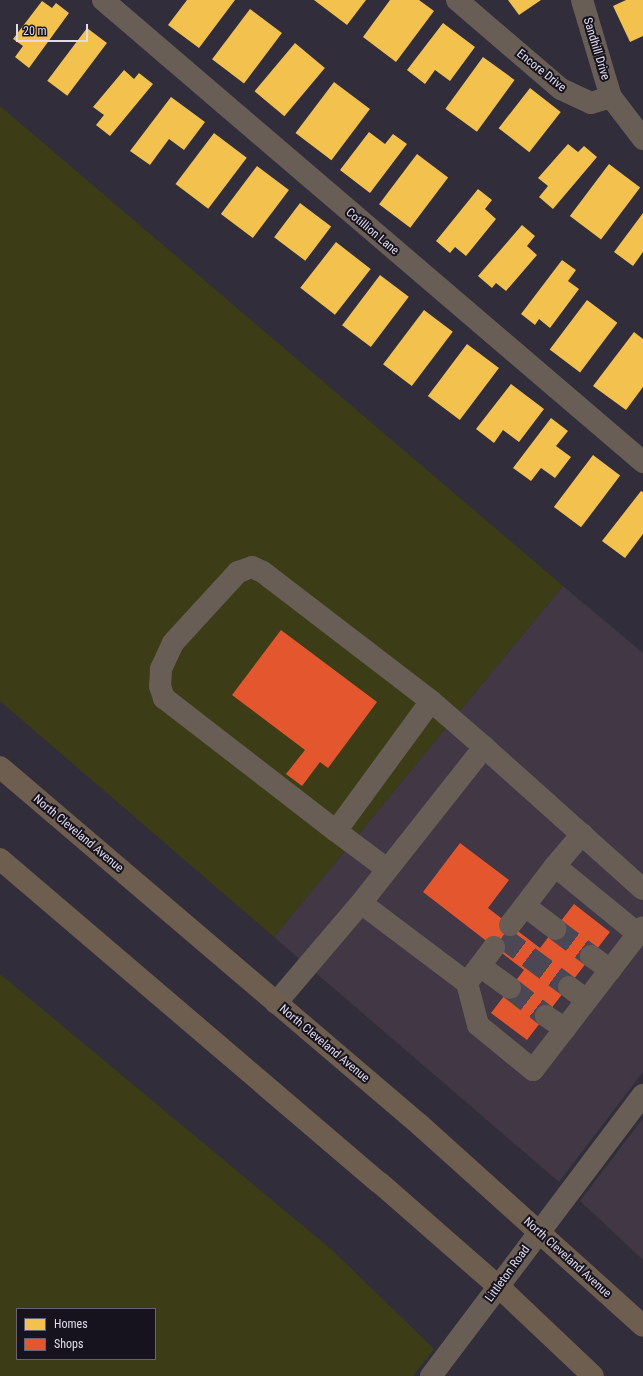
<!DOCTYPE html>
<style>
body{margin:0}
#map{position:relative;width:643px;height:1376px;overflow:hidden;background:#312d3a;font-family:"Roboto Condensed",sans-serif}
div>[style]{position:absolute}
.commercial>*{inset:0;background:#413745}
.green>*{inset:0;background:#3c3d17}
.homes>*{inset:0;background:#f2c14e;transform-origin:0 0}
.shops>*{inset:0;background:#e4572e}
.minor-tunnel>*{height:22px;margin-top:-11px;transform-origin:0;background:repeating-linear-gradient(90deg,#4b4755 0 22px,transparent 0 33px)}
.minor>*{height:22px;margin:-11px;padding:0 11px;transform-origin:11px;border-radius:11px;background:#695e56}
.major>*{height:22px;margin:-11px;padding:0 11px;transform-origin:11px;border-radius:11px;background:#6d5e4f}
span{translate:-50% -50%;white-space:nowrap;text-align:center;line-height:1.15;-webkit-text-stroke:4px #17131e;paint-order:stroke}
.street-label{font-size:12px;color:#e0dceb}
.legend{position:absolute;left:16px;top:1308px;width:140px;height:52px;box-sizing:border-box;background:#17131e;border:1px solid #676370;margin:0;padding:5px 7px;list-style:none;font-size:12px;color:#e0dceb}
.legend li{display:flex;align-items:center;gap:8px;height:20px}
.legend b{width:20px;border:1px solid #676370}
.scale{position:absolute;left:16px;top:24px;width:72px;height:18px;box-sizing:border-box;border:2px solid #e0dceb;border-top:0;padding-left:5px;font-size:12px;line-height:14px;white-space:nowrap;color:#e0dceb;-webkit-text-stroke:3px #17131e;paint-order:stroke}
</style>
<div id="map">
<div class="commercial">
<i style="clip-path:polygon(563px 586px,643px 653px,643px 1072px,559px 1182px,274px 937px)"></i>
<i style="clip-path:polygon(643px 1118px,643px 1260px,580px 1201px)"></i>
</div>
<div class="green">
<i style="clip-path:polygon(0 106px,563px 586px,274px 937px,0 701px)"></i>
<i style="clip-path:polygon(evenodd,0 974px,332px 1250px,434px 1349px,413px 1376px,0 1376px,0 974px,17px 1309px,155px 1309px,155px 1359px,17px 1359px,17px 1309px)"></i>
</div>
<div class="homes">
<i style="clip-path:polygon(187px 0,235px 0,199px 48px,168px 25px)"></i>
<i style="clip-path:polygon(314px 0,366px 0,347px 25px)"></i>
<i style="clip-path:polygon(390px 0,419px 0,434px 11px,396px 62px,363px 37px)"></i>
<i style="clip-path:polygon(508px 0,541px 0,519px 15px)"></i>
<i style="clip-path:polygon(626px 0,643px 0,643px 36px,630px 42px,613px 6px)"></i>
<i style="clip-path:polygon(42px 1px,52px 8px,56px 3px,69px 13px,29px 68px,15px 57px,23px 46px,13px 39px)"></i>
<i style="left:250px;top:9px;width:40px;height:63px;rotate:37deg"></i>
<i style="clip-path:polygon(443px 23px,475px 47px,450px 81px,435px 70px,425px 84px,407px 70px)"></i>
<i style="left:87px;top:28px;width:25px;height:66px;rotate:37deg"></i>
<i style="left:295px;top:43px;width:39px;height:63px;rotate:40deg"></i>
<i style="left:483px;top:57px;width:39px;height:64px;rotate:36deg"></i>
<i style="clip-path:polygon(124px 70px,134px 79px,139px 73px,153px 84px,110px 136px,96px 125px,104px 115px,93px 107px)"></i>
<i style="left:334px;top:82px;width:45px;height:64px;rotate:37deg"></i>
<i style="left:530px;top:88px;width:39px;height:51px;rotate:38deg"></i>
<i style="clip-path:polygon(171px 97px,205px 122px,184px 150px,169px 139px,150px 165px,130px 151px)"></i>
<i style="clip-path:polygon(369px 132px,385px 144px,393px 134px,407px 144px,370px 193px,340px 170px)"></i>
<i style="left:214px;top:133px;width:41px;height:64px;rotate:37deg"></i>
<i style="clip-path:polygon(568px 144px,578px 152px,584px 146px,597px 157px,553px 209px,539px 197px,548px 186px,538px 178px)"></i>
<i style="left:417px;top:154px;width:39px;height:63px;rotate:37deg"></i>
<i style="left:609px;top:164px;width:39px;height:65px;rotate:37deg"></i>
<i style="left:257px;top:166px;width:40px;height:60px;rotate:37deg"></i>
<i style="clip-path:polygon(478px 189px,492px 200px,485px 209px,496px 219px,466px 256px,455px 247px,450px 253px,436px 241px)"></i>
<i style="left:300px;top:203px;width:39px;height:43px;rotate:37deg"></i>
<i style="clip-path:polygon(643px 213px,643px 252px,633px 266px,614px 252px)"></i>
<i style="clip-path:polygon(522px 225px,535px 236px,527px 246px,537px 255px,506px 291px,496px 283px,492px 288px,478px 276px)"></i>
<i style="left:336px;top:242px;width:44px;height:58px;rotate:38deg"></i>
<i style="clip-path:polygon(562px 260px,576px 270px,568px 281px,579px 289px,550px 328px,539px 319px,535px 325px,521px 314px)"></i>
<i style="left:380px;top:275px;width:36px;height:63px;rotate:37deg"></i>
<i style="left:587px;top:300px;width:38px;height:62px;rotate:37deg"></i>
<i style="left:424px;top:310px;width:36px;height:68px;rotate:37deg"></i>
<i style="clip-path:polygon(634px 332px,643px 339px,643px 387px,626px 410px,593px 386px)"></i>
<i style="left:467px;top:344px;width:40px;height:65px;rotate:37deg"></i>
<i style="clip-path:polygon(511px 384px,544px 409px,519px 442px,503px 430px,494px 443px,476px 429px)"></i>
<i style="clip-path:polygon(551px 418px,568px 431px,556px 446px,571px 457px,555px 478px,541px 468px,531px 481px,513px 468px)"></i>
<i style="left:593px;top:455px;width:34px;height:65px;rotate:37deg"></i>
<i style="clip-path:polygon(641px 491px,643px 492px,643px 534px,625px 558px,602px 541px)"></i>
</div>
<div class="shops">
<i style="clip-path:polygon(281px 630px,377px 702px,328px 768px,320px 762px,302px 786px,286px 774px,305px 750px,232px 695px)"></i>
<i style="clip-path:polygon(460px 843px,509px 880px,488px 908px,540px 948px,574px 904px,610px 932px,527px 1040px,491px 1013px,524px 970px,423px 892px)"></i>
</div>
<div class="minor-tunnel">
<i style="left:555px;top:929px;width:45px;rotate:36.9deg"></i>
<i style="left:502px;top:937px;width:84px;rotate:36.7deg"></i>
<i style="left:510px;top:988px;width:46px;rotate:37.9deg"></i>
</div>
<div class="minor">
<i style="left:103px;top:0;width:711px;rotate:40.55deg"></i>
<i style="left:457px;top:0;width:137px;rotate:40.6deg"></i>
<i style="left:561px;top:89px;width:33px;rotate:25deg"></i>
<i style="left:591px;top:103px;width:21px;rotate:-17deg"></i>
<i style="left:611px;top:97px;width:53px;rotate:52.7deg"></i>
<i style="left:582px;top:0;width:101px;rotate:73.4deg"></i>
<i style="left:431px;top:701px;width:70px;rotate:41deg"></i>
<i style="left:336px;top:831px;width:161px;rotate:-53.8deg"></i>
<i style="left:431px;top:701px;width:212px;rotate:-142.5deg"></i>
<i style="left:263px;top:572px;width:12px;rotate:-156deg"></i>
<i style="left:252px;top:567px;width:15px;rotate:160deg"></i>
<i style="left:238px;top:572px;width:96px;rotate:132.5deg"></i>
<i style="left:173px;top:643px;width:29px;rotate:115deg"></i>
<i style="left:161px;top:669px;width:17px;rotate:93deg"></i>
<i style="left:160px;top:686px;width:13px;rotate:72deg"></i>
<i style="left:164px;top:698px;width:217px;rotate:37.7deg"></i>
<i style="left:336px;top:831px;width:64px;rotate:36.7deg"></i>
<i style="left:555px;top:866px;width:42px;rotate:-49.8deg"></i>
<i style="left:361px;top:903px;width:133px;rotate:37deg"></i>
<i style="left:467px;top:983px;width:43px;rotate:75.3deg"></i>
<i style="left:478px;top:1025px;width:71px;rotate:39.3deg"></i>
<i style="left:533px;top:1070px;width:180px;rotate:-52.4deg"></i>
<i style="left:525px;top:906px;width:38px;rotate:37deg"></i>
<i style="left:510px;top:925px;width:74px;rotate:-52.7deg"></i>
<i style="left:555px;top:866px;width:107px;rotate:39.3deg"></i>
<i style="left:591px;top:956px;width:24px;rotate:36deg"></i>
<i style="left:480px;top:966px;width:37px;rotate:36deg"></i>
<i style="left:467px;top:983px;width:45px;rotate:-53.1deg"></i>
<i style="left:569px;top:987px;width:21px;rotate:37deg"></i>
<i style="left:276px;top:1003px;width:131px;rotate:-49.6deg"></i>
<i style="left:361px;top:903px;width:199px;rotate:-51.7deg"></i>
<i style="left:484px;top:747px;width:213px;rotate:41.8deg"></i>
<i style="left:546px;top:1016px;width:23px;rotate:34deg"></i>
<i style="left:431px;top:1376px;width:352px;rotate:-53deg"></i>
</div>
<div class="major">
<i style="left:0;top:767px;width:552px;rotate:40.44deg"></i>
<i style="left:420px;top:1125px;width:300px;rotate:42deg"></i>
<i style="left:0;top:859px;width:499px;rotate:40.5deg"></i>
<i style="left:380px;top:1183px;width:158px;rotate:41.2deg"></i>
<i style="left:499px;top:1287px;width:129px;rotate:43.4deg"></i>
</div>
<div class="street-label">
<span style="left:596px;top:49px;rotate:73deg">Sandhill Drive</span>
<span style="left:541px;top:71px;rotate:39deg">Encore Drive</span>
<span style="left:372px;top:232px;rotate:40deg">Cotillion Lane</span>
<span style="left:78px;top:834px;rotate:40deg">North Cleveland Avenue</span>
<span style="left:324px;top:1044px;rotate:40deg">North Cleveland Avenue</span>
<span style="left:567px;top:1258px;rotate:42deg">North Cleveland Avenue</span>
<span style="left:508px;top:1274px;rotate:-54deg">Littleton Road</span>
</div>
<ul class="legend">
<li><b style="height:11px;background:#f2c14e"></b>Homes</li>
<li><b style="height:11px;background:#e4572e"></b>Shops</li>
</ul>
<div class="scale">20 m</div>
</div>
